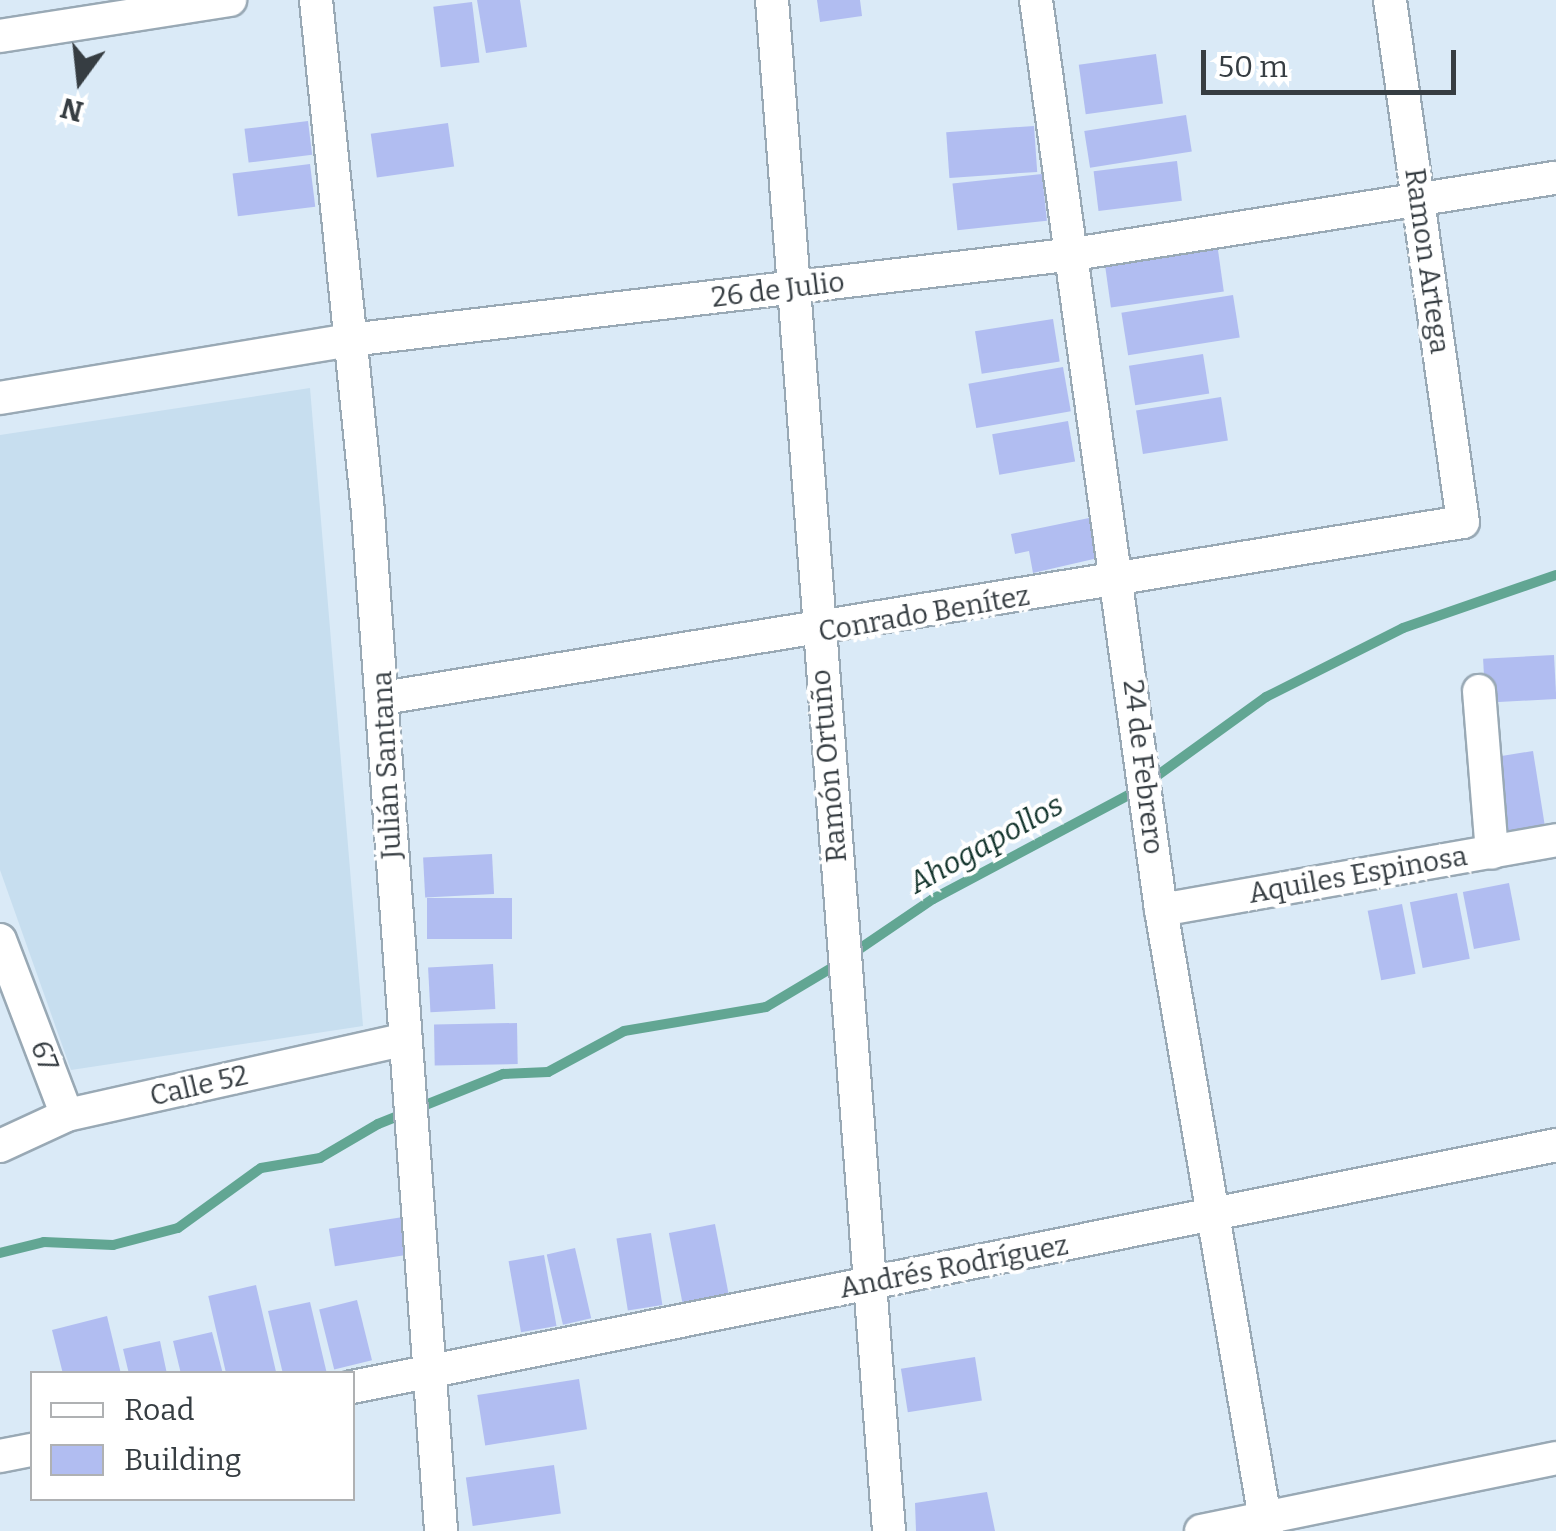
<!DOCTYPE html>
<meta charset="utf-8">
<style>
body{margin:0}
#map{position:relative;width:1556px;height:1531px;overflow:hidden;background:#daeaf7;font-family:Bitter,serif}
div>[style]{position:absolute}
.built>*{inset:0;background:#c7deef}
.stream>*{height:10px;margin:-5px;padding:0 5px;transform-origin:5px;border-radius:5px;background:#62a693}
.building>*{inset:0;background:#b1bdf1;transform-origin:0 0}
.roads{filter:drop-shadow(2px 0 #99a9b5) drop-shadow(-2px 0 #99a9b5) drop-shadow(0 2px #99a9b5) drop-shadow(0 -2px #99a9b5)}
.street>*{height:32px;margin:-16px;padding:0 16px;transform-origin:16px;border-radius:16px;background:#fff}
span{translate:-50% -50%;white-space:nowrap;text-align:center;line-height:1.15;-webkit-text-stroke:8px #fff;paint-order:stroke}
.street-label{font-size:28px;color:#363d42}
.water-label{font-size:30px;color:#12332b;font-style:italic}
.legend{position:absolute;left:30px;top:1371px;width:325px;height:130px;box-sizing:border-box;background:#fff;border:2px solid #afb1b3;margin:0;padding:12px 18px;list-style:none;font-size:30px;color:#363d42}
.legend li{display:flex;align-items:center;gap:20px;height:50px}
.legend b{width:50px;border:2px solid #afb1b3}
.north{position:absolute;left:30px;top:30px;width:100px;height:100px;-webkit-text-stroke:8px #fff;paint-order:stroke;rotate:195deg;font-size:28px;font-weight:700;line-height:40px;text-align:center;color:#363d42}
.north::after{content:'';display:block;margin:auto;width:35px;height:45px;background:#363d42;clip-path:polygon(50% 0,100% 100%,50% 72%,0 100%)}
.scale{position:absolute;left:1201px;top:50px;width:255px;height:45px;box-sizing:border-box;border:5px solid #363d42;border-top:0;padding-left:12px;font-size:30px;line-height:35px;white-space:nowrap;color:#363d42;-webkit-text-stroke:8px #fff;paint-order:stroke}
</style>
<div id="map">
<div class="built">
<i style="clip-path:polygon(310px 388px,363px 1026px,71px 1070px,0 870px,0 435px)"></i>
</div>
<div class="stream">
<i style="left:852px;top:954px;width:98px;rotate:-34.2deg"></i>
<i style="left:933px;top:899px;width:230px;rotate:-28deg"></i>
<i style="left:1136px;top:791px;width:160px;rotate:-35.9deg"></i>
<i style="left:1266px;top:697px;width:153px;rotate:-26.7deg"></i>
<i style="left:1403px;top:628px;width:162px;rotate:-19.1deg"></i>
<i style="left:0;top:1253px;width:45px;rotate:-14deg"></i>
<i style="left:44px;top:1242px;width:69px;rotate:2.5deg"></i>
<i style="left:113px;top:1245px;width:67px;rotate:-14.7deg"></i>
<i style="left:178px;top:1228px;width:102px;rotate:-35.9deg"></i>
<i style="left:261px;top:1168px;width:60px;rotate:-9.6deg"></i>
<i style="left:320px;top:1158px;width:67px;rotate:-30.4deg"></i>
<i style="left:378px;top:1124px;width:135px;rotate:-21.8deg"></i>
<i style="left:503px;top:1074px;width:45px;rotate:-2.5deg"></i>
<i style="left:548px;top:1072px;width:86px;rotate:-28.3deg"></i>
<i style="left:624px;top:1031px;width:144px;rotate:-9.6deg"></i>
<i style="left:766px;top:1007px;width:84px;rotate:-30.8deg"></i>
</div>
<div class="building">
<i style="clip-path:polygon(477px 0,520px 0,527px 47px,486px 53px)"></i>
<i style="clip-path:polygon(817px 0,860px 0,862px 16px,820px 22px)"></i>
<i style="left:472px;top:2px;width:61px;height:39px;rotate:83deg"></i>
<i style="left:1156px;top:54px;width:50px;height:78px;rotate:82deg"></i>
<i style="left:1186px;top:115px;width:37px;height:103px;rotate:81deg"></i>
<i style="left:308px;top:121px;width:34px;height:64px;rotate:83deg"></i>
<i style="left:448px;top:123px;width:44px;height:78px;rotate:82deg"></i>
<i style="left:1034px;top:126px;width:46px;height:88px;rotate:86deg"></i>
<i style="left:1177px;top:161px;width:40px;height:84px;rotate:83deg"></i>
<i style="left:310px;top:164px;width:43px;height:78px;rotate:83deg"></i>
<i style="left:1042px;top:174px;width:47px;height:90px;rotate:84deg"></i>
<i style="left:1217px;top:243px;width:49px;height:114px;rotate:82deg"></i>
<i style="left:1233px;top:295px;width:43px;height:113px;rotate:81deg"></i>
<i style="left:1053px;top:319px;width:43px;height:79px;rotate:81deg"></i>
<i style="left:1203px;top:354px;width:40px;height:75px;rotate:81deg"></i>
<i style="left:1063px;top:367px;width:45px;height:96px;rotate:80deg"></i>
<i style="left:1221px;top:397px;width:44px;height:86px;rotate:81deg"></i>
<i style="left:1068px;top:421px;width:41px;height:77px;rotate:80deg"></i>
<i style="clip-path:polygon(1089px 518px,1098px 558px,1033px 573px,1029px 551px,1015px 554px,1011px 534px)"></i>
<i style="left:1554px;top:655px;width:44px;height:71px;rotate:87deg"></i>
<i style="left:1533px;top:751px;width:77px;height:38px;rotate:81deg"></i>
<i style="left:492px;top:854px;width:40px;height:69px;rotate:87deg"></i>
<i style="left:1509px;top:883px;width:58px;height:47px;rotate:79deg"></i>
<i style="left:1457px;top:893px;width:67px;height:48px;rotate:79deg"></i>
<i style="left:427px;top:898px;width:85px;height:41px"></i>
<i style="left:1402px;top:904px;width:71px;height:35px;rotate:79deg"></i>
<i style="left:493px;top:964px;width:45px;height:65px;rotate:87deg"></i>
<i style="left:517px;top:1023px;width:41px;height:83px;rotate:89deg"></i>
<i style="left:403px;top:1217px;width:38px;height:75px;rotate:81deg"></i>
<i style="left:715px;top:1224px;width:75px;height:47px;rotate:79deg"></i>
<i style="left:651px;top:1233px;width:73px;height:35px;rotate:81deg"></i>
<i style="left:575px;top:1248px;width:72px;height:29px;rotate:77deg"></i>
<i style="left:544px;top:1255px;width:72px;height:36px;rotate:80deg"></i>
<i style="left:256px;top:1285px;width:91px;height:49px;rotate:77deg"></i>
<i style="left:357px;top:1300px;width:62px;height:39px;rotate:76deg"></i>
<i style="clip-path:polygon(310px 1302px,327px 1374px,283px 1374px,268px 1311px)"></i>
<i style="clip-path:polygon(107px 1316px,121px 1374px,63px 1374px,52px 1330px)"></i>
<i style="clip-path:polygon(212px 1332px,223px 1374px,181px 1374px,173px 1341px)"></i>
<i style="clip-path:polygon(160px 1341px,167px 1374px,129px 1374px,123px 1349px)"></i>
<i style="left:975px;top:1357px;width:44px;height:75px;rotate:81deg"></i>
<i style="left:579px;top:1379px;width:51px;height:103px;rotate:81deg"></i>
<i style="left:554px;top:1465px;width:49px;height:89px;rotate:82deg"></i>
<i style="clip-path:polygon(987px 1492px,995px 1531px,916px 1531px,915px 1503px)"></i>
</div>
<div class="roads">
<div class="street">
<i style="left:316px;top:0;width:515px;rotate:84.2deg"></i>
<i style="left:368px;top:512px;width:1022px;rotate:85.9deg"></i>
<i style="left:772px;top:0;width:1535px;rotate:85.63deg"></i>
<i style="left:1036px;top:0;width:919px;rotate:82.18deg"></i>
<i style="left:1161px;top:910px;width:630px;rotate:80.31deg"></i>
<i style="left:0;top:36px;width:233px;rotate:-8.9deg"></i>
<i style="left:0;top:398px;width:355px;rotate:-9.4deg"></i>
<i style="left:350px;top:340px;width:729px;rotate:-6.77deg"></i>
<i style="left:1074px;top:254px;width:488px;rotate:-9deg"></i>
<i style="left:1479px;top:691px;width:162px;rotate:85.4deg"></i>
<i style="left:383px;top:698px;width:1094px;rotate:-9.26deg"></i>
<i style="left:1463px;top:522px;width:527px;rotate:-97.96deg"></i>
<i style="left:1161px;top:910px;width:401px;rotate:-10deg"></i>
<i style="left:0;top:940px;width:187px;rotate:69.1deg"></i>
<i style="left:0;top:1146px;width:74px;rotate:-24.8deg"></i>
<i style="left:67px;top:1115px;width:344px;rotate:-12.6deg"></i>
<i style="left:352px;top:1387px;width:1228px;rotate:-11.36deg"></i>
<i style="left:0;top:1456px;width:33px;rotate:-11deg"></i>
<i style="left:1201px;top:1531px;width:362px;rotate:-11.6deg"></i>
</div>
</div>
<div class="street-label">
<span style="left:1427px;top:261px;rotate:82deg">Ramon Artega</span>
<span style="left:778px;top:290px;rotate:-7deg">26 de Julio</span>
<span style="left:924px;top:614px;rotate:-10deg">Conrado Benítez</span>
<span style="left:387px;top:765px;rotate:-93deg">Julián Santana</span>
<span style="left:829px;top:766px;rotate:-95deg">Ramón Ortuño</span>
<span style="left:1143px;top:767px;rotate:83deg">24 de Febrero</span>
<span style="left:1358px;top:875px;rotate:-10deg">Aquiles Espinosa</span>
<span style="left:44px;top:1056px;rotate:69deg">67</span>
<span style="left:199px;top:1086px;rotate:-13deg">Calle 52</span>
<span style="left:954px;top:1267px;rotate:-11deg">Andrés Rodríguez</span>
</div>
<div class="water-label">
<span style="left:986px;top:844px;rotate:-29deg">Ahogapollos</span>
</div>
<ul class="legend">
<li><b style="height:12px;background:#fff"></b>Road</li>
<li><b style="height:28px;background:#b1bdf1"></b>Building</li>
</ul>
<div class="north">N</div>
<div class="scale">50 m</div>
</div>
